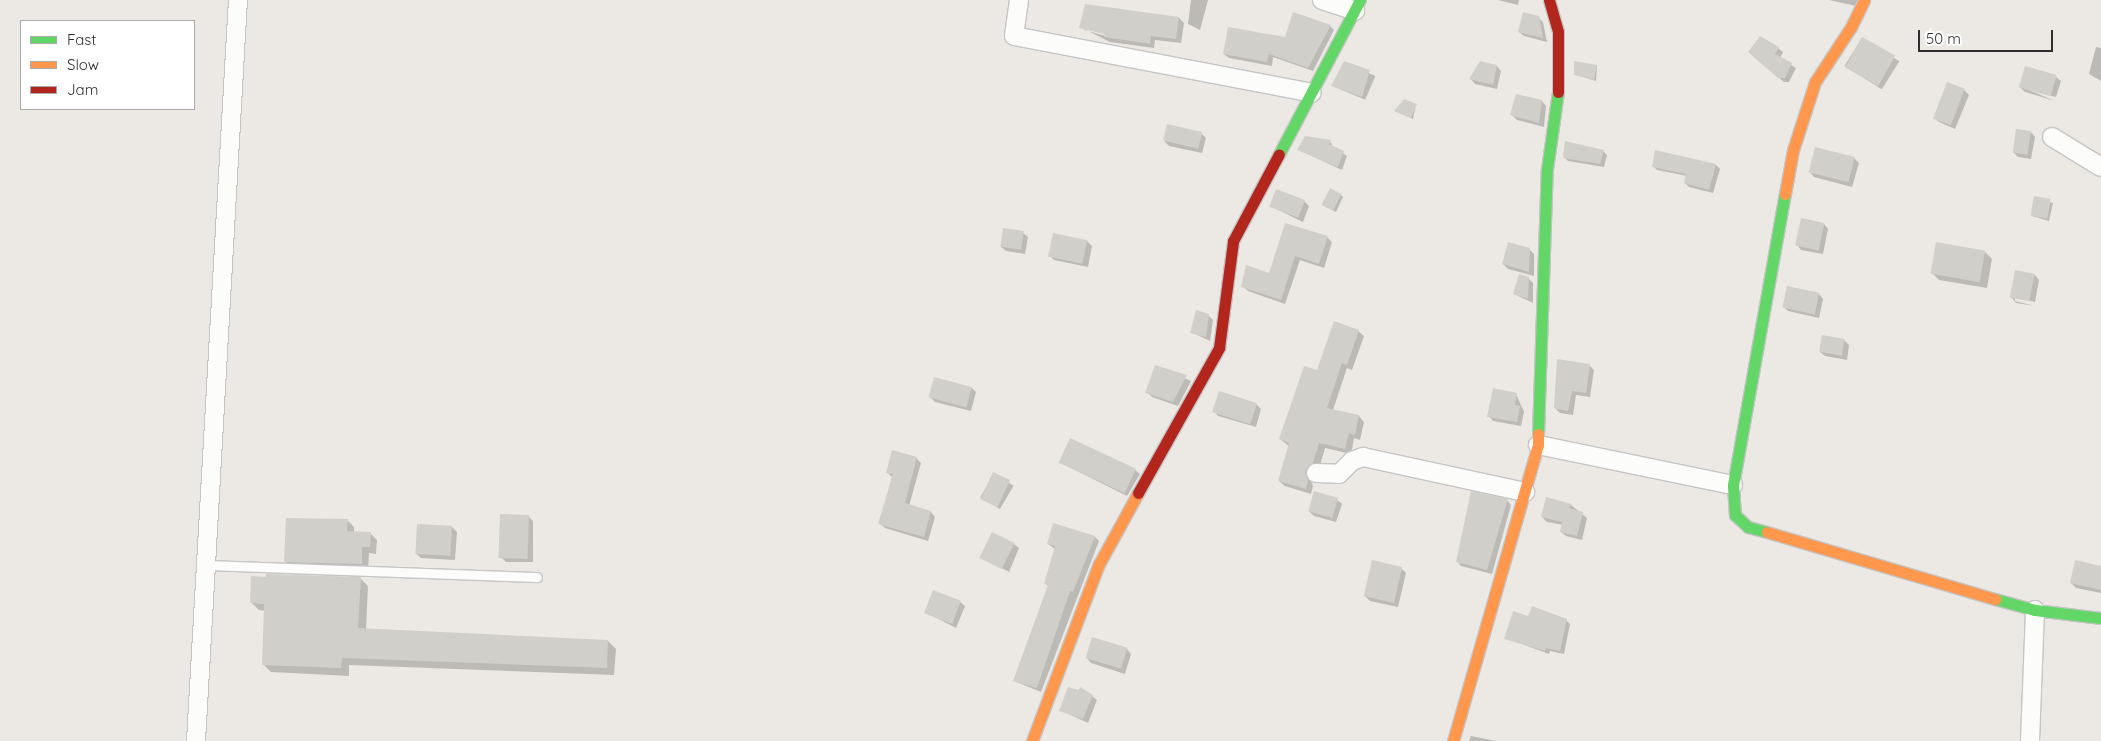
<!DOCTYPE html>
<style>
body{margin:0}
#map{position:relative;width:2101px;height:741px;overflow:hidden;background:#ece9e4;font-family:Quicksand,sans-serif}
div>[style]{position:absolute}
.shadow>*{inset:0;background:#0003;transform-origin:0 0}
.building>*{inset:0;background:#d1cfca;transform-origin:0 0}
.roads{filter:drop-shadow(1px 0 #c5c5c5) drop-shadow(-1px 0 #c5c5c5) drop-shadow(0 1px #c5c5c5) drop-shadow(0 -1px #c5c5c5)}
.lane>*{height:9px;margin:-4.5px;padding:0 4.5px;transform-origin:4.5px;border-radius:4.5px;background:#fcfcfb}
.street>*{height:18px;margin:-9px;padding:0 9px;transform-origin:9px;border-radius:9px;background:#fcfcfb}
.fast>*{height:11px;margin:-5.5px;padding:0 5.5px;transform-origin:5.5px;border-radius:5.5px;background:#63d668}
.slow>*{height:11px;margin:-5.5px;padding:0 5.5px;transform-origin:5.5px;border-radius:5.5px;background:#ff974d}
.jam>*{height:11px;margin:-5.5px;padding:0 5.5px;transform-origin:5.5px;border-radius:5.5px;background:#b3261e}
span{translate:-50% -50%;white-space:nowrap;text-align:center;line-height:1.15;-webkit-text-stroke:4.5px #fff;paint-order:stroke}
.legend{position:absolute;left:20px;top:20px;width:175px;height:90px;box-sizing:border-box;background:#fff;border:1px solid #ababab;margin:0;padding:6px 9px;list-style:none;font-size:15px;color:#2e2e2e}
.legend li{display:flex;align-items:center;gap:10px;height:25px}
.legend b{width:25px;border:1px solid #ababab}
.scale{position:absolute;left:1918px;top:30px;width:135px;height:22px;box-sizing:border-box;border:2px solid #2e2e2e;border-top:0;padding-left:6px;font-size:15px;line-height:18px;white-space:nowrap;color:#2e2e2e;-webkit-text-stroke:4px #fff;paint-order:stroke}
</style>
<div id="map">
<div class="shadow">
<i style="clip-path:polygon(1191px 0,1208px 0,1200px 30px,1188px 24px)"></i>
<i style="clip-path:polygon(1498px 0,1519px 0,1518px 5px)"></i>
<i style="clip-path:polygon(1829px 0,1861px 0,1856px 6px)"></i>
<i style="clip-path:polygon(1538px 17px,1543px 22px,1547px 42px,1524px 36px,1519px 32px)"></i>
<i style="clip-path:polygon(evenodd,1179px 18px,1184px 23px,1181px 43px,1155px 40px,1154px 48px,1110px 42px,1080px 27px,1179px 18px,1084px 28px,1111px 34px,1110px 37px,1084px 30px,1084px 28px)"></i>
<i style="clip-path:polygon(1330px 26px,1334px 30px,1313px 71px,1273px 57px,1272px 66px,1229px 58px,1224px 54px)"></i>
<i style="left:1862px;top:38px;width:44px;height:33px;rotate:32deg"></i>
<i style="clip-path:polygon(2096px 47px,2101px 48px,2101px 81px,2089px 74px)"></i>
<i style="clip-path:polygon(1778px 48px,1783px 52px,1780px 58px,1796px 68px,1789px 82px,1784px 82px,1754px 57px)"></i>
<i style="left:1345px;top:63px;width:33px;height:26px;rotate:23deg"></i>
<i style="clip-path:polygon(1497px 66px,1501px 71px,1497px 89px,1475px 84px,1471px 79px)"></i>
<i style="clip-path:polygon(1597px 66px,1596px 81px,1576px 75px)"></i>
<i style="clip-path:polygon(2056px 77px,2061px 81px,2056px 97px,2024px 88px,2055px 101px,2025px 92px,2020px 87px)"></i>
<i style="clip-path:polygon(1964px 90px,1969px 95px,1955px 129px,1939px 122px,1934px 117px)"></i>
<i style="clip-path:polygon(1542px 101px,1546px 106px,1544px 127px,1517px 120px,1512px 115px)"></i>
<i style="clip-path:polygon(1416px 105px,1413px 119px,1395px 111px)"></i>
<i style="clip-path:polygon(2031px 132px,2035px 137px,2031px 159px,2018px 157px,2013px 152px)"></i>
<i style="clip-path:polygon(1201px 133px,1206px 138px,1202px 153px,1169px 146px,1164px 141px)"></i>
<i style="clip-path:polygon(1330px 141px,1333px 147px,1347px 156px,1342px 170px,1299px 150px)"></i>
<i style="clip-path:polygon(1603px 151px,1607px 155px,1604px 167px,1568px 161px,1564px 157px)"></i>
<i style="clip-path:polygon(1656px 152px,1716px 165px,1720px 169px,1713px 193px,1689px 187px,1685px 183px,1687px 176px,1657px 170px,1653px 166px)"></i>
<i style="clip-path:polygon(1854px 158px,1859px 163px,1852px 187px,1814px 177px,1810px 172px)"></i>
<i style="clip-path:polygon(1341px 195px,1343px 197px,1336px 212px,1323px 205px)"></i>
<i style="clip-path:polygon(2035px 198px,2053px 203px,2049px 221px,2032px 216px)"></i>
<i style="clip-path:polygon(1304px 201px,1309px 206px,1303px 222px,1270px 206px)"></i>
<i style="clip-path:polygon(1286px 224px,1327px 237px,1332px 242px,1324px 268px,1300px 260px,1285px 304px,1248px 291px,1243px 286px,1270px 274px)"></i>
<i style="clip-path:polygon(1824px 224px,1828px 229px,1823px 254px,1801px 250px,1797px 245px)"></i>
<i style="clip-path:polygon(1023px 233px,1028px 237px,1025px 254px,1006px 251px,1001px 247px)"></i>
<i style="clip-path:polygon(1054px 234px,1087px 241px,1092px 246px,1088px 267px,1054px 260px,1049px 255px)"></i>
<i style="clip-path:polygon(1529px 249px,1534px 254px,1534px 276px,1508px 269px,1503px 264px)"></i>
<i style="clip-path:polygon(1985px 252px,1992px 259px,1987px 288px,1939px 280px,1932px 273px)"></i>
<i style="clip-path:polygon(2035px 275px,2039px 280px,2035px 302px,2015px 298px,2015px 301px,2035px 306px,2016px 303px,2012px 298px)"></i>
<i style="clip-path:polygon(1528px 278px,1533px 283px,1533px 303px,1514px 294px)"></i>
<i style="clip-path:polygon(1819px 294px,1823px 299px,1819px 318px,1788px 311px,1784px 307px)"></i>
<i style="clip-path:polygon(1208px 315px,1213px 320px,1210px 341px,1191px 332px)"></i>
<i style="clip-path:polygon(1358px 331px,1364px 336px,1352px 370px,1347px 368px,1333px 410px,1359px 416px,1364px 422px,1360px 440px,1354px 438px,1351px 454px,1325px 448px,1319px 469px,1310px 478px,1313px 486px,1311px 494px,1285px 486px,1279px 481px,1289px 446px,1280px 439px,1317px 372px)"></i>
<i style="clip-path:polygon(1823px 337px,1845px 341px,1849px 345px,1847px 360px,1825px 356px,1820px 352px)"></i>
<i style="clip-path:polygon(1156px 366px,1191px 381px,1178px 406px,1152px 397px,1147px 392px)"></i>
<i style="clip-path:polygon(1590px 366px,1594px 370px,1590px 397px,1576px 395px,1573px 415px,1560px 413px,1555px 408px)"></i>
<i style="clip-path:polygon(972px 388px,976px 392px,971px 411px,935px 402px,930px 397px)"></i>
<i style="clip-path:polygon(1516px 394px,1524px 412px,1521px 426px,1493px 421px,1489px 416px)"></i>
<i style="clip-path:polygon(1256px 404px,1261px 409px,1256px 427px,1218px 416px,1214px 411px)"></i>
<i style="clip-path:polygon(916px 458px,921px 463px,909px 506px,931px 512px,935px 517px,928px 541px,885px 528px,880px 523px,892px 477px,887px 472px)"></i>
<i style="clip-path:polygon(1061px 463px,1135px 470px,1140px 474px,1127px 496px)"></i>
<i style="left:994px;top:474px;width:23px;height:27px;rotate:31deg"></i>
<i style="clip-path:polygon(1547px 499px,1571px 505px,1587px 518px,1582px 540px,1566px 536px,1561px 532px,1563px 525px,1547px 522px,1542px 517px)"></i>
<i style="clip-path:polygon(1337px 500px,1342px 504px,1336px 522px,1314px 516px,1309px 511px)"></i>
<i style="clip-path:polygon(1507px 500px,1511px 505px,1492px 574px,1461px 566px,1457px 561px)"></i>
<i style="clip-path:polygon(528px 516px,533px 521px,533px 562px,506px 562px,501px 557px)"></i>
<i style="clip-path:polygon(347px 520px,354px 527px,354px 532px,370px 533px,377px 540px,376px 554px,369px 553px,368px 571px,292px 568px,285px 561px)"></i>
<i style="clip-path:polygon(1054px 524px,1095px 537px,1099px 541px,1041px 692px,1014px 681px,1049px 587px,1046px 584px,1055px 549px,1048px 544px)"></i>
<i style="clip-path:polygon(452px 527px,457px 532px,455px 560px,421px 558px,417px 554px)"></i>
<i style="clip-path:polygon(1014px 544px,1019px 548px,1009px 572px,982px 558px)"></i>
<i style="clip-path:polygon(2101px 567px,2101px 593px,2076px 588px,2071px 583px)"></i>
<i style="clip-path:polygon(1401px 568px,1406px 573px,1398px 607px,1370px 601px,1365px 596px)"></i>
<i style="clip-path:polygon(360px 578px,368px 586px,366px 630px,608px 641px,616px 649px,614px 675px,349px 665px,349px 676px,271px 672px,264px 665px,265px 611px,259px 610px,251px 602px)"></i>
<i style="clip-path:polygon(960px 602px,965px 606px,956px 628px,925px 612px)"></i>
<i style="clip-path:polygon(1529px 618px,1566px 620px,1570px 624px,1564px 654px,1550px 651px,1549px 654px,1506px 638px)"></i>
<i style="clip-path:polygon(1127px 649px,1131px 654px,1125px 674px,1091px 663px,1087px 658px)"></i>
<i style="clip-path:polygon(1092px 696px,1097px 700px,1088px 723px,1060px 710px)"></i>
<i style="clip-path:polygon(1471px 736px,1496px 741px,1469px 741px)"></i>
</div>
<div class="building">
<i style="clip-path:polygon(1085px 4px,1179px 17px,1176px 39px,1151px 36px,1150px 44px,1104px 37px,1104px 34px,1079px 28px)"></i>
<i style="clip-path:polygon(1293px 12px,1331px 25px,1308px 68px,1269px 54px,1267px 62px,1223px 54px,1228px 27px,1285px 37px)"></i>
<i style="clip-path:polygon(1523px 12px,1539px 16px,1543px 38px,1518px 32px)"></i>
<i style="clip-path:polygon(1760px 36px,1779px 47px,1775px 54px,1792px 63px,1785px 78px,1778px 78px,1748px 52px)"></i>
<i style="left:1862px;top:37px;width:38px;height:35px;rotate:29deg"></i>
<i style="clip-path:polygon(1344px 61px,1370px 70px,1362px 97px,1331px 86px)"></i>
<i style="clip-path:polygon(1480px 61px,1497px 65px,1493px 85px,1469px 79px)"></i>
<i style="clip-path:polygon(1574px 61px,1597px 65px,1594px 80px,1574px 75px)"></i>
<i style="left:2025px;top:66px;width:33px;height:22px;rotate:16deg"></i>
<i style="left:1947px;top:82px;width:19px;height:39px;rotate:21deg"></i>
<i style="clip-path:polygon(1516px 94px,1542px 100px,1539px 123px,1510px 115px)"></i>
<i style="clip-path:polygon(1404px 99px,1417px 104px,1411px 118px,1394px 111px)"></i>
<i style="left:1167px;top:124px;width:36px;height:17px;rotate:13deg"></i>
<i style="left:2016px;top:129px;width:15px;height:24px;rotate:8deg"></i>
<i style="clip-path:polygon(1305px 136px,1331px 140px,1329px 144px,1344px 151px,1338px 167px,1297px 150px)"></i>
<i style="clip-path:polygon(1565px 141px,1604px 150px,1600px 164px,1563px 158px)"></i>
<i style="left:1815px;top:147px;width:41px;height:26px;rotate:14deg"></i>
<i style="clip-path:polygon(1655px 150px,1716px 164px,1709px 190px,1684px 183px,1686px 174px,1652px 167px)"></i>
<i style="left:1330px;top:188px;width:13px;height:19px;rotate:27deg"></i>
<i style="left:1276px;top:189px;width:31px;height:19px;rotate:21deg"></i>
<i style="left:2034px;top:196px;width:17px;height:20px;rotate:10deg"></i>
<i style="left:1801px;top:218px;width:24px;height:28px;rotate:12deg"></i>
<i style="clip-path:polygon(1285px 223px,1328px 236px,1319px 264px,1295px 256px,1281px 300px,1241px 287px,1246px 265px,1269px 273px)"></i>
<i style="left:1003px;top:228px;width:21px;height:19px;rotate:8deg"></i>
<i style="left:1053px;top:233px;width:35px;height:24px;rotate:12deg"></i>
<i style="clip-path:polygon(1508px 242px,1530px 248px,1529px 272px,1502px 264px)"></i>
<i style="left:1936px;top:242px;width:50px;height:32px;rotate:10deg"></i>
<i style="left:2015px;top:270px;width:20px;height:28px;rotate:11deg"></i>
<i style="clip-path:polygon(1519px 274px,1529px 277px,1528px 299px,1513px 294px)"></i>
<i style="left:1787px;top:286px;width:33px;height:22px;rotate:12deg"></i>
<i style="clip-path:polygon(1196px 310px,1209px 314px,1206px 337px,1190px 333px)"></i>
<i style="clip-path:polygon(1334px 321px,1359px 330px,1347px 365px,1342px 363px,1327px 408px,1359px 415px,1355px 435px,1349px 433px,1345px 449px,1319px 443px,1313px 463px,1305px 472px,1308px 480px,1306px 489px,1278px 481px,1289px 443px,1279px 439px,1304px 366px,1317px 370px)"></i>
<i style="left:1822px;top:335px;width:23px;height:17px;rotate:10deg"></i>
<i style="clip-path:polygon(1557px 359px,1590px 364px,1586px 393px,1572px 391px,1568px 411px,1554px 408px)"></i>
<i style="clip-path:polygon(1155px 365px,1187px 375px,1173px 402px,1145px 393px)"></i>
<i style="left:934px;top:377px;width:39px;height:21px;rotate:15deg"></i>
<i style="clip-path:polygon(1493px 388px,1517px 393px,1515px 405px,1520px 406px,1517px 422px,1487px 417px)"></i>
<i style="left:1219px;top:391px;width:40px;height:22px;rotate:18deg"></i>
<i style="left:1070px;top:438px;width:73px;height:27px;rotate:25deg"></i>
<i style="clip-path:polygon(892px 450px,917px 457px,905px 503px,931px 511px,924px 537px,878px 524px,893px 474px,886px 473px)"></i>
<i style="left:993px;top:472px;width:19px;height:30px;rotate:25deg"></i>
<i style="left:1314px;top:491px;width:25px;height:21px;rotate:16deg"></i>
<i style="clip-path:polygon(1471px 491px,1508px 499px,1487px 570px,1456px 562px)"></i>
<i style="clip-path:polygon(1546px 497px,1572px 504px,1569px 508px,1583px 512px,1577px 536px,1560px 532px,1562px 522px,1541px 517px)"></i>
<i style="left:500px;top:514px;width:29px;height:44px;rotate:2deg"></i>
<i style="clip-path:polygon(286px 518px,348px 519px,347px 531px,371px 532px,370px 547px,362px 547px,362px 564px,284px 562px)"></i>
<i style="clip-path:polygon(1053px 523px,1095px 536px,1073px 592px,1070px 591px,1037px 688px,1013px 681px,1048px 585px,1044px 584px,1055px 546px,1047px 544px)"></i>
<i style="left:417px;top:524px;width:35px;height:30px;rotate:3deg"></i>
<i style="left:992px;top:532px;width:25px;height:29px;rotate:26deg"></i>
<i style="left:1372px;top:560px;width:31px;height:37px;rotate:13deg"></i>
<i style="clip-path:polygon(2075px 560px,2101px 566px,2101px 590px,2070px 583px)"></i>
<i style="clip-path:polygon(266px 574px,361px 577px,358px 628px,608px 640px,607px 668px,342px 658px,341px 668px,262px 665px,264px 604px,250px 603px,251px 576px,266px 577px)"></i>
<i style="left:933px;top:590px;width:30px;height:25px;rotate:21deg"></i>
<i style="clip-path:polygon(1532px 606px,1567px 619px,1560px 651px,1546px 648px,1545px 651px,1504px 639px,1513px 611px,1528px 616px)"></i>
<i style="left:1092px;top:637px;width:37px;height:22px;rotate:17deg"></i>
<i style="clip-path:polygon(1068px 687px,1079px 690px,1080px 687px,1093px 695px,1083px 719px,1059px 711px)"></i>
</div>
<div class="roads">
<div class="lane">
<i style="left:205px;top:565px;width:332px;rotate:2.1deg"></i>
</div>
<div class="street">
<i style="left:1019px;top:0;width:36px;rotate:98deg"></i>
<i style="left:1014px;top:36px;width:303px;rotate:10.8deg"></i>
<i style="left:1322px;top:0;width:35px;rotate:18deg"></i>
<i style="left:2052px;top:137px;width:57px;rotate:31.5deg"></i>
<i style="left:1538px;top:445px;width:199px;rotate:11.6deg"></i>
<i style="left:1316px;top:473px;width:23px;rotate:2deg"></i>
<i style="left:1339px;top:474px;width:18px;rotate:-45deg"></i>
<i style="left:1352px;top:461px;width:12px;rotate:-20deg"></i>
<i style="left:1363px;top:457px;width:166px;rotate:12.2deg"></i>
<i style="left:196px;top:741px;width:742px;rotate:-86.76deg"></i>
<i style="left:2030px;top:741px;width:131px;rotate:-87.8deg"></i>
</div>
<div class="fast">
<i style="left:1279px;top:154px;width:174px;rotate:-62.3deg"></i>
<i style="left:1538px;top:434px;width:265px;rotate:-88.1deg"></i>
<i style="left:1547px;top:169px;width:78px;rotate:-81.9deg"></i>
<i style="left:1767px;top:532px;width:20px;rotate:-165deg"></i>
<i style="left:1748px;top:527px;width:18px;rotate:-137deg"></i>
<i style="left:1735px;top:515px;width:30px;rotate:-94deg"></i>
<i style="left:1733px;top:485px;width:296px;rotate:-79.9deg"></i>
<i style="left:1995px;top:599px;width:41px;rotate:15.4deg"></i>
<i style="left:2035px;top:610px;width:66px;rotate:6.9deg"></i>
</div>
<div class="slow">
<i style="left:1785px;top:194px;width:45px;rotate:-79.7deg"></i>
<i style="left:1793px;top:150px;width:71px;rotate:-72.1deg"></i>
<i style="left:1815px;top:82px;width:66px;rotate:-56.8deg"></i>
<i style="left:1851px;top:27px;width:30px;rotate:-64deg"></i>
<i style="left:1767px;top:532px;width:238px;rotate:16.4deg"></i>
<i style="left:1032px;top:741px;width:189px;rotate:-69.3deg"></i>
<i style="left:1099px;top:564px;width:81px;rotate:-61.2deg"></i>
<i style="left:1453px;top:741px;width:308px;rotate:-74deg"></i>
<i style="left:1538px;top:445px;width:11px;rotate:-90deg"></i>
</div>
<div class="jam">
<i style="left:1549px;top:0;width:33px;rotate:74deg"></i>
<i style="left:1558px;top:32px;width:60px;rotate:90deg"></i>
<i style="left:1138px;top:493px;width:166px;rotate:-60.8deg"></i>
<i style="left:1219px;top:348px;width:108px;rotate:-82.5deg"></i>
<i style="left:1233px;top:241px;width:98px;rotate:-62.1deg"></i>
</div>
</div>
<ul class="legend">
<li><b style="height:6px;background:#63d668"></b>Fast</li>
<li><b style="height:6px;background:#ff974d"></b>Slow</li>
<li><b style="height:6px;background:#b3261e"></b>Jam</li>
</ul>
<div class="scale">50 m</div>
</div>
